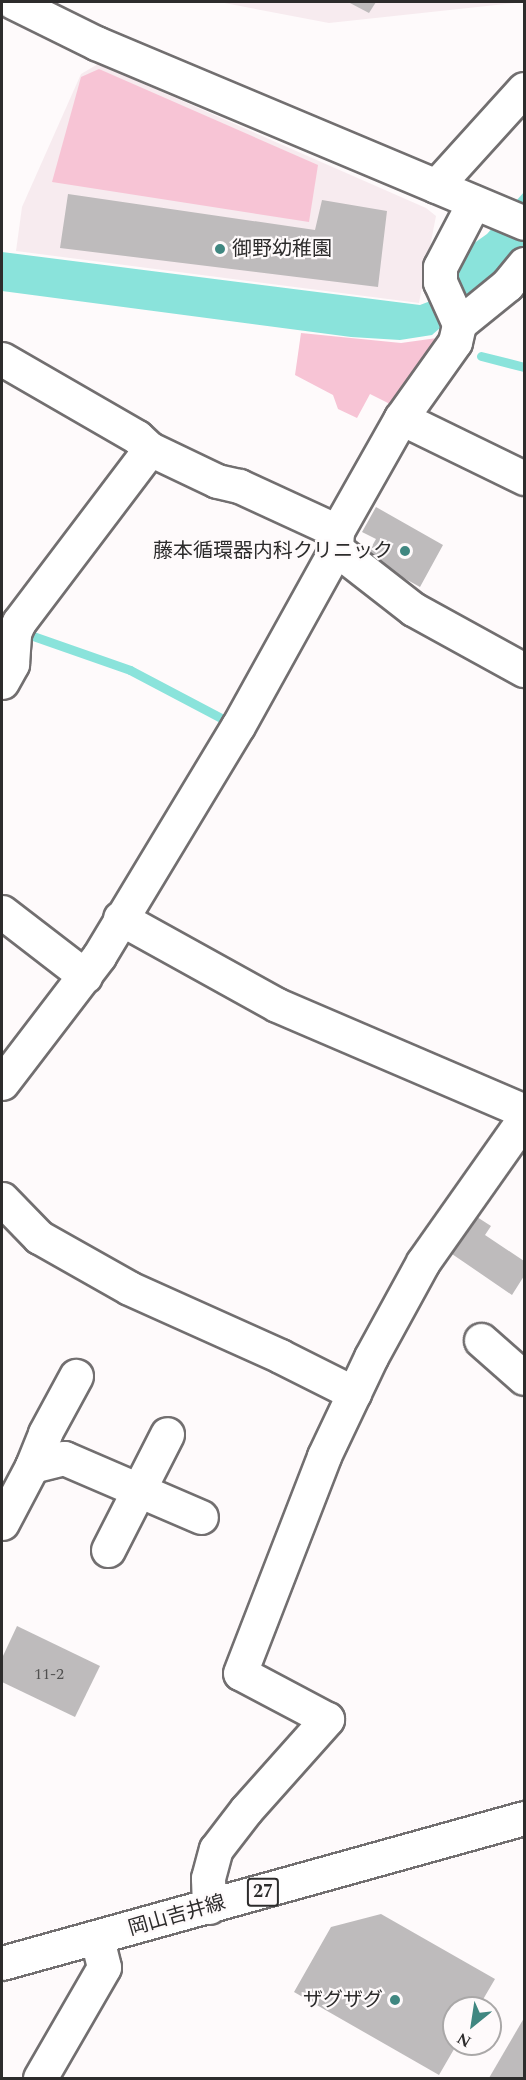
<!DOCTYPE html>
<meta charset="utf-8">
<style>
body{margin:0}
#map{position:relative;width:526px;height:2080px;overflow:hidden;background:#fefafb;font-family:Spectral,"Noto Sans JP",serif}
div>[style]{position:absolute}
.built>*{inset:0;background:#f7ebef}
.green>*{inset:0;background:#f7c4d5}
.water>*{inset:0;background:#8ae3db}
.stream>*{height:9px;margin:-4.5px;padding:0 4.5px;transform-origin:4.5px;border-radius:4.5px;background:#8ae3db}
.building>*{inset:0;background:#bebbbc}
.roads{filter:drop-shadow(2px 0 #726f70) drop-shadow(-2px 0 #726f70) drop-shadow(0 2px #726f70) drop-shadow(0 -2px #726f70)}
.minor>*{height:33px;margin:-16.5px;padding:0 16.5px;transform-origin:16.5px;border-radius:16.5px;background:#fff}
.major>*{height:33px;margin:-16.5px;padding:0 16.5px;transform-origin:16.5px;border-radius:16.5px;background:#fff}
.dots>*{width:16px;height:16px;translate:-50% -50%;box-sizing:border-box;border:3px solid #fefafb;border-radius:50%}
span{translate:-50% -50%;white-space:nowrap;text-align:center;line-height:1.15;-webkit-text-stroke:4.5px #fefafb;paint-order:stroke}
.number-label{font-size:16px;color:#515050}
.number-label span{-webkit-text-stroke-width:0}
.shield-label span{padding:2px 4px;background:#fefafb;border:2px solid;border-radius:4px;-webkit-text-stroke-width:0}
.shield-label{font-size:18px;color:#2d2c2c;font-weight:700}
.poi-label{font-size:20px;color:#2d2c2c}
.left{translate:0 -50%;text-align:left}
.right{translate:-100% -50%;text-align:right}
.street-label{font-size:20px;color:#2d2c2c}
.frame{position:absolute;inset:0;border:3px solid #2d2c2c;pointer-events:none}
.north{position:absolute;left:442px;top:1996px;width:60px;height:60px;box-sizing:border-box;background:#fefafb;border:2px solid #aaa8a8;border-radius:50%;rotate:210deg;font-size:16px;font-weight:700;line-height:24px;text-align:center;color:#2d2c2c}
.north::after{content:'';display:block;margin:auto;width:21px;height:27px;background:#408781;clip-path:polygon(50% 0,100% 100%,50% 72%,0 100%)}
</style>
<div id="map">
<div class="built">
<i style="clip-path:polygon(219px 2px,524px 2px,329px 23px)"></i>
<i style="clip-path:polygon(98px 64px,426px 208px,436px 216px,419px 303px,16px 251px,22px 207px,81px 74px)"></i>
</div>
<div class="green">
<i style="clip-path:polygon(99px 69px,318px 165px,309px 222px,52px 182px,81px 77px)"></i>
<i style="clip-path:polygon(301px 333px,401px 343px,437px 338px,396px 407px,370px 394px,357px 418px,338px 409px,333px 395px,295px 375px)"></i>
</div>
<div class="water">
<i style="clip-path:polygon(524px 192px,524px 247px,506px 270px,432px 335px,400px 340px,351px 337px,2px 291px,2px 252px,420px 305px,433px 300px,463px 251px,487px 234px)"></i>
</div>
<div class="stream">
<i style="left:481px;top:356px;width:44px;rotate:14.3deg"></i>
<i style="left:2px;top:617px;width:36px;rotate:32deg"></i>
<i style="left:33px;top:636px;width:103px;rotate:19.3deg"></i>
<i style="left:130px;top:670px;width:103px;rotate:27.8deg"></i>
</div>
<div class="building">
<i style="clip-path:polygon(348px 2px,376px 2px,369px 13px)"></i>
<i style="clip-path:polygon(68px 194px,315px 230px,322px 200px,387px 211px,378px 287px,60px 248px)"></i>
<i style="clip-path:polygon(376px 507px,443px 545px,420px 587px,366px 557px,376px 539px,362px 532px)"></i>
<i style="clip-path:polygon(477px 1217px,491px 1226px,485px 1235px,524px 1261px,524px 1276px,512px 1295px,452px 1254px)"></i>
<i style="clip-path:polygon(17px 1626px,100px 1666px,75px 1717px,2px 1682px,2px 1658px)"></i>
<i style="clip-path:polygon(381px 1914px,495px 1979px,478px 2008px,454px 2008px,454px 2044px,457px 2044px,439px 2075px,294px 1992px,331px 1927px)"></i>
<i style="clip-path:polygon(524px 2018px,524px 2078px,489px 2078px)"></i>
</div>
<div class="roads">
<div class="minor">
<i style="left:13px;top:2px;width:93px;rotate:26.3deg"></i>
<i style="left:96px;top:43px;width:464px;rotate:22.8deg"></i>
<i style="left:436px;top:186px;width:131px;rotate:-47.8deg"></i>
<i style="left:459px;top:324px;width:62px;rotate:-39.1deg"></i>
<i style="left:507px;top:285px;width:27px;rotate:-51deg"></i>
<i style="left:2px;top:359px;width:156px;rotate:30deg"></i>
<i style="left:137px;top:437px;width:18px;rotate:43deg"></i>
<i style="left:150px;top:449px;width:74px;rotate:25.5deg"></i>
<i style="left:217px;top:481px;width:23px;rotate:13deg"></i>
<i style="left:239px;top:486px;width:108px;rotate:24.7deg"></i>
<i style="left:401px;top:418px;width:137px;rotate:26deg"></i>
<i style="left:336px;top:549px;width:98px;rotate:37.9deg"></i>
<i style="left:413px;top:609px;width:127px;rotate:28.8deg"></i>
<i style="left:2px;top:682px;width:21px;rotate:-61deg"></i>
<i style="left:12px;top:664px;width:31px;rotate:-86deg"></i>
<i style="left:14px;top:633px;width:12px;rotate:-66deg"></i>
<i style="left:19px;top:622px;width:217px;rotate:-52.9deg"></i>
<i style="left:2px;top:912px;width:105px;rotate:37.6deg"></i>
<i style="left:120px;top:918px;width:179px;rotate:29deg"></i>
<i style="left:277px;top:1005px;width:269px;rotate:23.2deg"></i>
<i style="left:2px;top:1083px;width:160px;rotate:-52.6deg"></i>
<i style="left:99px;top:956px;width:269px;rotate:-58.9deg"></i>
<i style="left:238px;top:726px;width:202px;rotate:-61deg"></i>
<i style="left:336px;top:549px;width:18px;rotate:-87deg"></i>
<i style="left:337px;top:531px;width:130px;rotate:-60.5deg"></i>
<i style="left:401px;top:418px;width:93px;rotate:-54.6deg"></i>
<i style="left:455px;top:342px;width:18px;rotate:-77deg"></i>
<i style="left:459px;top:324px;width:46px;rotate:-114.3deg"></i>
<i style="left:440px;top:282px;width:15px;rotate:-90deg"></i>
<i style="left:440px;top:267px;width:73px;rotate:-62.4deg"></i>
<i style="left:2px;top:1199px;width:53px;rotate:45.8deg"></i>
<i style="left:39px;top:1237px;width:103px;rotate:29.5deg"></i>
<i style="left:129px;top:1288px;width:166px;rotate:24.2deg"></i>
<i style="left:280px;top:1356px;width:83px;rotate:26.6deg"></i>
<i style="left:481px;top:1340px;width:57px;rotate:41.5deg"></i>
<i style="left:32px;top:1466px;width:35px;rotate:-68deg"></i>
<i style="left:45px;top:1433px;width:65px;rotate:-61.5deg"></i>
<i style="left:2px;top:1523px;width:64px;rotate:-62.2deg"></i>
<i style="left:32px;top:1466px;width:33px;rotate:-14deg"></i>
<i style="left:64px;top:1458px;width:149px;rotate:23.3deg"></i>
<i style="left:108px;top:1550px;width:130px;rotate:-63deg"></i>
<i style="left:209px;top:1907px;width:29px;rotate:-92deg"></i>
<i style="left:208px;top:1878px;width:30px;rotate:-75deg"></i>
<i style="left:216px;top:1849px;width:49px;rotate:-52.4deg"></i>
<i style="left:246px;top:1810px;width:122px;rotate:-48.3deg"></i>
<i style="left:327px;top:1719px;width:98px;rotate:-152.1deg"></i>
<i style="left:240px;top:1673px;width:233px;rotate:-68.8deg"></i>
<i style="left:324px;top:1456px;width:110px;rotate:-64.6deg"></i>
<i style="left:371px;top:1357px;width:108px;rotate:-61.3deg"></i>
<i style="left:423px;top:1262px;width:175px;rotate:-54.8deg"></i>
<i style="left:40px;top:2078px;width:128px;rotate:-60deg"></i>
<i style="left:104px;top:1967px;width:29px;rotate:-104deg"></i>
</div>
<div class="major">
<i style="left:2px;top:1963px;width:542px;rotate:-15.52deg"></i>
</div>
</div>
<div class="dots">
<i style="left:220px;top:249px;background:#408781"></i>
<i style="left:405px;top:551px;background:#408781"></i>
<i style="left:395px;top:2000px;background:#408781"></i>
</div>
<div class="number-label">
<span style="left:49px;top:1674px">11-2</span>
</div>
<div class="shield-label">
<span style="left:263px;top:1892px">27</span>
</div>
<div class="poi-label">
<span class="left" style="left:232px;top:249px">御野幼稚園</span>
<span class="right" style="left:393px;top:551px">藤本循環器内科クリニック</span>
<span class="right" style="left:383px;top:2000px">ザグザグ</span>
</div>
<div class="street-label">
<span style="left:177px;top:1916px;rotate:-16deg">岡山吉井線</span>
</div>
<div class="frame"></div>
<div class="north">N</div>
</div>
